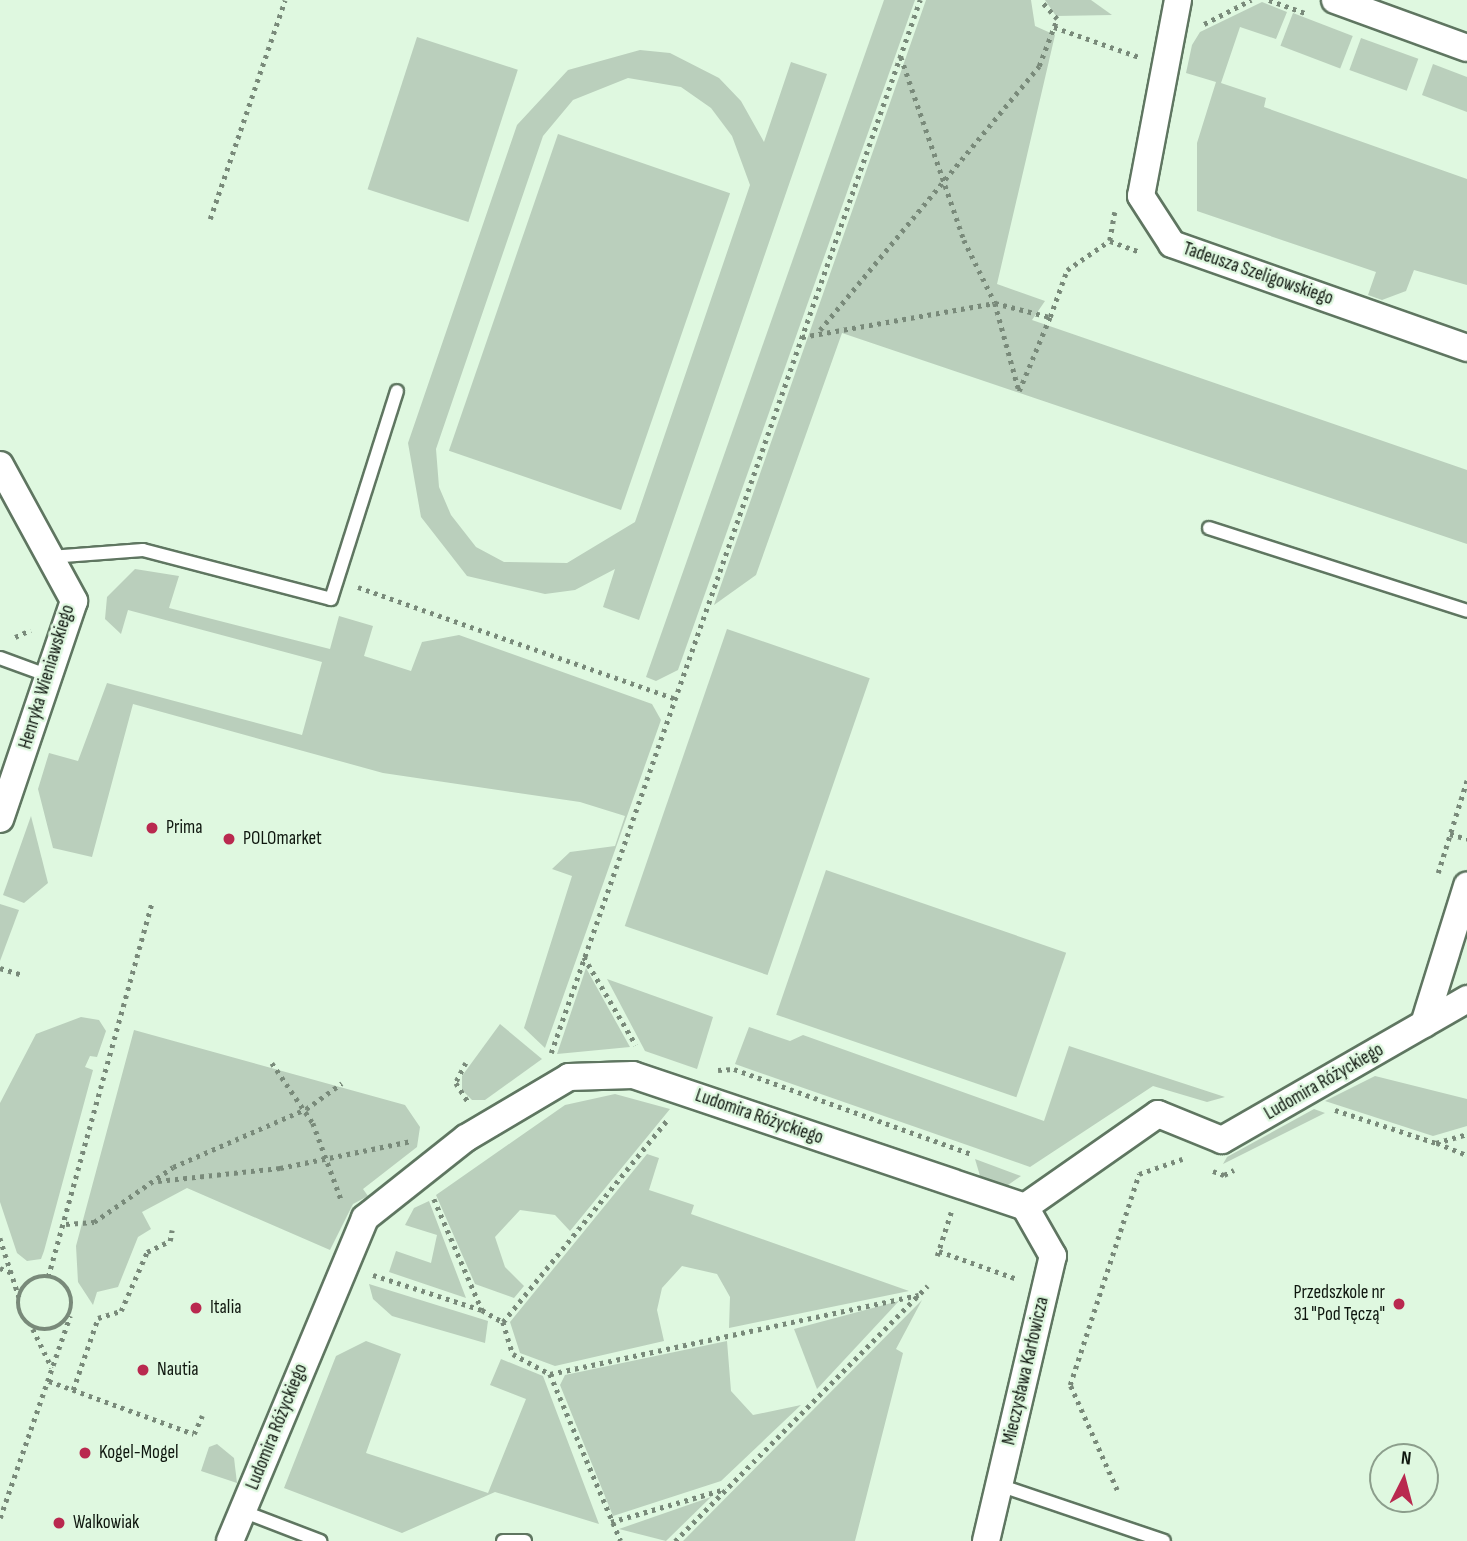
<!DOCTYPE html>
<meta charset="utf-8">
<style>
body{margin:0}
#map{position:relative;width:1467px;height:1541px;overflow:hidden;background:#dff8e0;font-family:"Sofia Sans Condensed",sans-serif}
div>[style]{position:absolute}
.green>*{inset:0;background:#bacfbc;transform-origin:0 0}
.path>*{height:4.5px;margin-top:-2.25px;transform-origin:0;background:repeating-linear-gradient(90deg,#798a7a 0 3.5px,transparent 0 8.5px)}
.path>.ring{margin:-2.25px;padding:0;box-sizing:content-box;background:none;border:4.5px solid #798a7a;border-radius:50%}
.roads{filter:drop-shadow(2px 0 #5f7661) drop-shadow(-2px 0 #5f7661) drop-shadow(0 2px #5f7661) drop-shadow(0 -2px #5f7661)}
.service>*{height:12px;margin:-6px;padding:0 6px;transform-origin:6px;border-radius:6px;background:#fff}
.minor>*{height:26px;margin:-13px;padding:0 13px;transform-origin:13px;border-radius:13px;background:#fff}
.dots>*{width:19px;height:19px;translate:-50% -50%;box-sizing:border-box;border:4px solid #dff8e0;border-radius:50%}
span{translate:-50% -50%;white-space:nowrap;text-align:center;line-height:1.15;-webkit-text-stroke:5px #dff8e0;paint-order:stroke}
.street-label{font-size:19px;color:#0f170f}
.poi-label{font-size:19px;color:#0f170f}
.left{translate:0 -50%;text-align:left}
.right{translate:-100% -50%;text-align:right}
.north{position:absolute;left:1369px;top:1443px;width:70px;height:70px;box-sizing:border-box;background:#dff8e0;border:2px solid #8c9e8c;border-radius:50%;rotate:6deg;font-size:19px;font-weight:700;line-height:28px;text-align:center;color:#0f170f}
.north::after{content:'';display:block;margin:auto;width:24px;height:32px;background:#b9294f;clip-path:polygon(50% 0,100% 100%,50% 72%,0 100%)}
</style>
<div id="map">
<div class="green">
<i style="clip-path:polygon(884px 0,915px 0,678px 670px,656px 681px,646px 677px)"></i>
<i style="clip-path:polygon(926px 0,1031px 0,1035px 26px,1055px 35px,997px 284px,1045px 301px,1032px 320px,1467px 470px,1467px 544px,842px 333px,756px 575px,714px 605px)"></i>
<i style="clip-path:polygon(1045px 0,1091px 0,1112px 15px,1056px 16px)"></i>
<i style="clip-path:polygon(1262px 2px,1287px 12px,1276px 39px,1240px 27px,1221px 83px,1266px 98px,1264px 107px,1467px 179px,1467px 285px,1414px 270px,1406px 291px,1382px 300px,1368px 295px,1376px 272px,1197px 211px,1197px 143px,1216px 82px,1186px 73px,1192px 45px,1200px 32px)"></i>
<i style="left:1293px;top:13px;width:64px;height:35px;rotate:21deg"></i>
<i style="left:417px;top:37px;width:106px;height:160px;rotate:18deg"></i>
<i style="left:1361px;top:38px;width:61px;height:34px;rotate:20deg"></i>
<i style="clip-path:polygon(evenodd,640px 50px,670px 53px,719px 78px,741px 101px,764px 142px,791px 62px,827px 74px,639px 620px,603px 607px,615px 569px,575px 590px,545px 594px,467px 576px,421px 517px,408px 443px,517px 125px,568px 70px,640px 50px,628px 78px,681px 87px,711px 108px,732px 136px,750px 185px,635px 522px,567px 563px,504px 562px,476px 547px,451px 515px,439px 487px,436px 449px,543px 136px,573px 100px,628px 78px)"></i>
<i style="clip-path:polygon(1433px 64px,1467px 77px,1467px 112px,1422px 95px)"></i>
<i style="left:558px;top:134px;width:182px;height:335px;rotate:19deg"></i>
<i style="clip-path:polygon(135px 569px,179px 576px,169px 608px,330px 649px,339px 616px,373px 626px,364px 656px,411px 671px,422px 642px,459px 635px,652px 704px,661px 720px,545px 1048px,524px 1028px,572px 876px,552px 869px,570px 852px,615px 846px,625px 816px,580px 802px,383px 773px,133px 704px,92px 857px,53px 848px,38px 789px,49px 753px,78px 761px,107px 683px,302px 735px,322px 662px,128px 610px,121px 634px,105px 619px,107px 597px)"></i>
<i style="left:727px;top:629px;width:151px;height:314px;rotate:19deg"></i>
<i style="clip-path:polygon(31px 816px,48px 883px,24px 903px,3px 895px)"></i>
<i style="left:826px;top:870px;width:254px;height:153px;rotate:19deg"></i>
<i style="clip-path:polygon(0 904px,19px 910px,0 961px)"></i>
<i style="clip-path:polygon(586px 968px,630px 1047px,557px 1054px)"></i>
<i style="clip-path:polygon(607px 979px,713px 1017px,697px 1069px,645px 1051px)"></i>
<i style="clip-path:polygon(81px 1017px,99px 1020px,106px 1031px,97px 1057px,90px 1056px,85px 1067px,93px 1070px,44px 1251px,41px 1259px,27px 1261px,17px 1253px,0 1202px,0 1103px,36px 1034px)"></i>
<i style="clip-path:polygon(500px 1024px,542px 1059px,485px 1100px,472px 1100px,462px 1090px,462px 1076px)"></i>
<i style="clip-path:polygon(749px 1027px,790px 1041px,803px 1035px,1044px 1121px,1069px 1046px,1225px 1097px,1207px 1102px,1153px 1086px,1030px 1167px,735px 1064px)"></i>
<i style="clip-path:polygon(134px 1030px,405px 1105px,420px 1127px,417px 1147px,363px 1189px,368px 1196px,353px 1204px,330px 1250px,187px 1188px,142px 1212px,151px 1229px,138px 1237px,118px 1287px,97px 1292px,93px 1305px,78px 1282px,76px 1246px)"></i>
<i style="clip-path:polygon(1375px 1076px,1467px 1099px,1467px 1126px,1433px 1136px,1325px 1101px)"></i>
<i style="clip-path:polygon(615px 1094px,670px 1109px,570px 1231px,555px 1215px,520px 1210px,495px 1237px,505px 1267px,524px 1286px,514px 1298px,475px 1284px,436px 1195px,565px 1105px)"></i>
<i style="clip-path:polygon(1314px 1109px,1325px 1113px,1223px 1164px,1227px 1157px)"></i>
<i style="clip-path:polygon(647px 1154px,659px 1158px,649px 1190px,694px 1205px,691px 1214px,909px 1291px,729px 1328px,730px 1297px,717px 1274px,682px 1266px,662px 1288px,657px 1310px,664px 1341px,555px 1366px,520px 1353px,510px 1322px)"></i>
<i style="clip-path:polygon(975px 1159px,1021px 1176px,998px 1192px,983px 1186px)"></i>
<i style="clip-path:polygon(429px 1201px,466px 1298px,389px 1272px,396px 1251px,431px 1263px,437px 1235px,405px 1225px,414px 1208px)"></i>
<i style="clip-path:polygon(369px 1284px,488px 1321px,485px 1343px,392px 1316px,373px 1299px)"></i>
<i style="clip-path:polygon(922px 1300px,896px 1349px,903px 1353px,855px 1541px,683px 1541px)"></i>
<i style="clip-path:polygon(899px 1301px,817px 1389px,794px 1329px)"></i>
<i style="clip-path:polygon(366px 1341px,401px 1354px,366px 1453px,488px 1493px,526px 1399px,490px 1385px,501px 1359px,543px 1376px,599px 1524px,495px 1492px,402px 1533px,284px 1488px,336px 1356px)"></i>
<i style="clip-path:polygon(727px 1341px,731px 1391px,753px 1415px,801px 1405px,721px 1481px,613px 1516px,560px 1385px,565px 1375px)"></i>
<i style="clip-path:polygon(217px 1444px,234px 1458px,237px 1483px,201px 1471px,209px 1447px)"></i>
<i style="clip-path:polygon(711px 1497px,666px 1541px,619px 1529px)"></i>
</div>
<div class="path">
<i style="left:1269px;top:0;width:41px;rotate:19.7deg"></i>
<i style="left:1204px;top:24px;width:53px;rotate:-27.1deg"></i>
<i style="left:1054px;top:27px;width:90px;rotate:19.4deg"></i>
<i style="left:901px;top:57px;width:194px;rotate:71deg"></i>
<i style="left:964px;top:240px;width:70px;rotate:63.8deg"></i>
<i style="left:995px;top:303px;width:91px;rotate:74.7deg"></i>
<i style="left:1019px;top:391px;width:80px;rotate:-67.3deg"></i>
<i style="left:1115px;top:212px;width:29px;rotate:100deg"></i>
<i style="left:1110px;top:241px;width:32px;rotate:20deg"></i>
<i style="left:210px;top:219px;width:231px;rotate:-71.1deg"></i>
<i style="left:820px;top:330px;width:343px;rotate:-50.3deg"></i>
<i style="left:1039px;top:66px;width:50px;rotate:-69deg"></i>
<i style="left:1057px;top:19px;width:25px;rotate:-132deg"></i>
<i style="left:802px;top:337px;width:196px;rotate:-10deg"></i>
<i style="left:995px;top:303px;width:57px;rotate:14.3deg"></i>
<i style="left:1050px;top:317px;width:50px;rotate:-70.1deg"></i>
<i style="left:1067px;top:270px;width:51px;rotate:-34.6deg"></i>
<i style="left:358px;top:587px;width:335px;rotate:19.4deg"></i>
<i style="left:15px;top:637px;width:17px;rotate:-24deg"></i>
<i style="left:1450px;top:834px;width:18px;rotate:16deg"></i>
<i style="left:1438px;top:873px;width:97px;rotate:-72.7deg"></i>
<i style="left:584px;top:957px;width:102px;rotate:59.4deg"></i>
<i style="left:0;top:968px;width:21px;rotate:17deg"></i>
<i style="left:551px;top:1053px;width:1116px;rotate:-70.69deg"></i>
<i style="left:272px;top:1063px;width:73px;rotate:55.7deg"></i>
<i style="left:313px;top:1123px;width:84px;rotate:69.8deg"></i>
<i style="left:466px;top:1063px;width:22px;rotate:117deg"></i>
<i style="left:456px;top:1083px;width:24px;rotate:57deg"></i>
<i style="left:718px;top:1070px;width:16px;rotate:-4deg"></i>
<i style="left:734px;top:1069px;width:252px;rotate:19.7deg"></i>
<i style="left:1335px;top:1110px;width:106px;rotate:18.1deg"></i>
<i style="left:1436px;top:1143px;width:32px;rotate:-16deg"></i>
<i style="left:1437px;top:1143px;width:32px;rotate:22deg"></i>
<i style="left:1213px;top:1171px;width:12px;rotate:20deg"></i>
<i style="left:1224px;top:1175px;width:11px;rotate:-27deg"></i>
<i style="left:158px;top:1181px;width:123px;rotate:-6.1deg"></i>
<i style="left:280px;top:1168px;width:134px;rotate:-11.6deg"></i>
<i style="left:434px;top:1199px;width:121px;rotate:66.6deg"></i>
<i style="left:482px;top:1310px;width:24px;rotate:30deg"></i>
<i style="left:503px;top:1322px;width:34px;rotate:73deg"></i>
<i style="left:513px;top:1354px;width:42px;rotate:28.4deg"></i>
<i style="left:550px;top:1374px;width:181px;rotate:67deg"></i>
<i style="left:66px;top:1224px;width:28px;rotate:-4deg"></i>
<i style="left:94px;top:1222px;width:96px;rotate:-34.8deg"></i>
<i style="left:173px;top:1167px;width:145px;rotate:-23.6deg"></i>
<i style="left:306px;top:1109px;width:44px;rotate:-35.8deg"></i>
<i style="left:0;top:1238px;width:62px;rotate:72.1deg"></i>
<i style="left:939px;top:1251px;width:83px;rotate:19.7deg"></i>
<i style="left:937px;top:1256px;width:46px;rotate:-72.3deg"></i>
<i style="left:0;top:1268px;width:11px;rotate:22deg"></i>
<i style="left:373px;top:1275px;width:114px;rotate:17.8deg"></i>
<i class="ring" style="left:18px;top:1276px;width:49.5px;height:49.5px"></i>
<i style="left:48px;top:1277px;width:388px;rotate:-74.5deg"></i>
<i style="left:503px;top:1322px;width:262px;rotate:-50.9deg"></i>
<i style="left:33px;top:1329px;width:43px;rotate:64deg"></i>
<i style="left:550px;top:1374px;width:377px;rotate:-12.1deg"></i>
<i style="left:49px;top:1381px;width:154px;rotate:20.1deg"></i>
<i style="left:194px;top:1434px;width:20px;rotate:-66deg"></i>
<i style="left:73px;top:1390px;width:76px;rotate:-70.9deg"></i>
<i style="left:98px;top:1318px;width:24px;rotate:-17deg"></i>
<i style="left:121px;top:1311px;width:64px;rotate:-66.2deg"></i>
<i style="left:147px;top:1252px;width:25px;rotate:-26deg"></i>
<i style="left:170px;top:1241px;width:11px;rotate:-80deg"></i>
<i style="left:1117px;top:1490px;width:115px;rotate:-114.1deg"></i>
<i style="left:1070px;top:1385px;width:222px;rotate:-71.9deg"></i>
<i style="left:1139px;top:1174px;width:46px;rotate:-19.2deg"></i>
<i style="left:0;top:1518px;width:214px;rotate:-70.9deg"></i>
<i style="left:611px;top:1522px;width:119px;rotate:-16.1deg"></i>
<i style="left:675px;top:1541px;width:359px;rotate:-45.3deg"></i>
</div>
<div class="roads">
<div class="service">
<i style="left:1209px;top:528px;width:271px;rotate:17.8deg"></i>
<i style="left:50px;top:557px;width:93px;rotate:-4.3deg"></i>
<i style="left:143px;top:550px;width:194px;rotate:14.6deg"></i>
<i style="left:331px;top:599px;width:218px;rotate:-72.4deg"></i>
<i style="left:0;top:658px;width:52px;rotate:20.2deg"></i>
<i style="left:999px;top:1485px;width:174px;rotate:18.7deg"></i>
<i style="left:242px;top:1511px;width:84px;rotate:21deg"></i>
<i style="left:503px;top:1541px;width:22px"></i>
</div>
<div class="minor">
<i style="left:1178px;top:0;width:199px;rotate:100.7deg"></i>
<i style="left:1141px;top:196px;width:57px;rotate:57.1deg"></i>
<i style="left:1172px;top:244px;width:313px;rotate:19.4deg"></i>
<i style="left:1335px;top:0;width:140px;rotate:20deg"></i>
<i style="left:0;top:465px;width:155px;rotate:61.4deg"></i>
<i style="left:74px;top:601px;width:230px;rotate:108.7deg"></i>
<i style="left:1424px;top:1024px;width:145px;rotate:-72.7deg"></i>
<i style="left:1025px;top:1207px;width:162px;rotate:-35deg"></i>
<i style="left:1158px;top:1114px;width:69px;rotate:22.1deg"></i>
<i style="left:1222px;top:1140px;width:283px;rotate:-29.9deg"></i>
<i style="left:230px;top:1541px;width:350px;rotate:-67.3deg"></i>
<i style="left:365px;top:1218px;width:129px;rotate:-38.4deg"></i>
<i style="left:466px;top:1138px;width:120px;rotate:-30.6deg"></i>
<i style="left:569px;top:1077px;width:64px;rotate:-1.8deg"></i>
<i style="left:633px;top:1075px;width:414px;rotate:18.6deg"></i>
<i style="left:986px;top:1541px;width:293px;rotate:-76.8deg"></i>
<i style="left:1053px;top:1256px;width:56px;rotate:-119.7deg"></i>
</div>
</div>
<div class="dots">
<i style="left:152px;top:828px;background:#b9294f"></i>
<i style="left:229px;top:839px;background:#b9294f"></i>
<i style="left:1399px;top:1304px;background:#b9294f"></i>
<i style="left:196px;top:1308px;background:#b9294f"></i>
<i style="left:143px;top:1370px;background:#b9294f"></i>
<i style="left:85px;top:1453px;background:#b9294f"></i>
<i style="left:59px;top:1523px;background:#b9294f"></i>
</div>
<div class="street-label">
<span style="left:1258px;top:274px;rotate:19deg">Tadeusza Szeligowskiego</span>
<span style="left:47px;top:677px;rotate:-73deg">Henryka Wieniawskiego</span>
<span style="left:1324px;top:1082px;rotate:-30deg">Ludomira Różyckiego</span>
<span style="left:759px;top:1117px;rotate:19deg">Ludomira Różyckiego</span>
<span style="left:1026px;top:1371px;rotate:-77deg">Mieczysława Karłowicza</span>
<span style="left:277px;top:1427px;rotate:-68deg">Ludomira Różyckiego</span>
</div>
<div class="poi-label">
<span class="left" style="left:166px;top:828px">Prima</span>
<span class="left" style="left:243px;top:839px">POLOmarket</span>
<span class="right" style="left:1385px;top:1304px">Przedszkole nr<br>31 "Pod Tęczą"</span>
<span class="left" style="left:210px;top:1308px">Italia</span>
<span class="left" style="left:157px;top:1370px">Nautia</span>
<span class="left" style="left:99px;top:1453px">Kogel-Mogel</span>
<span class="left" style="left:73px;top:1523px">Walkowiak</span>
</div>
<div class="north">N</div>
</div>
